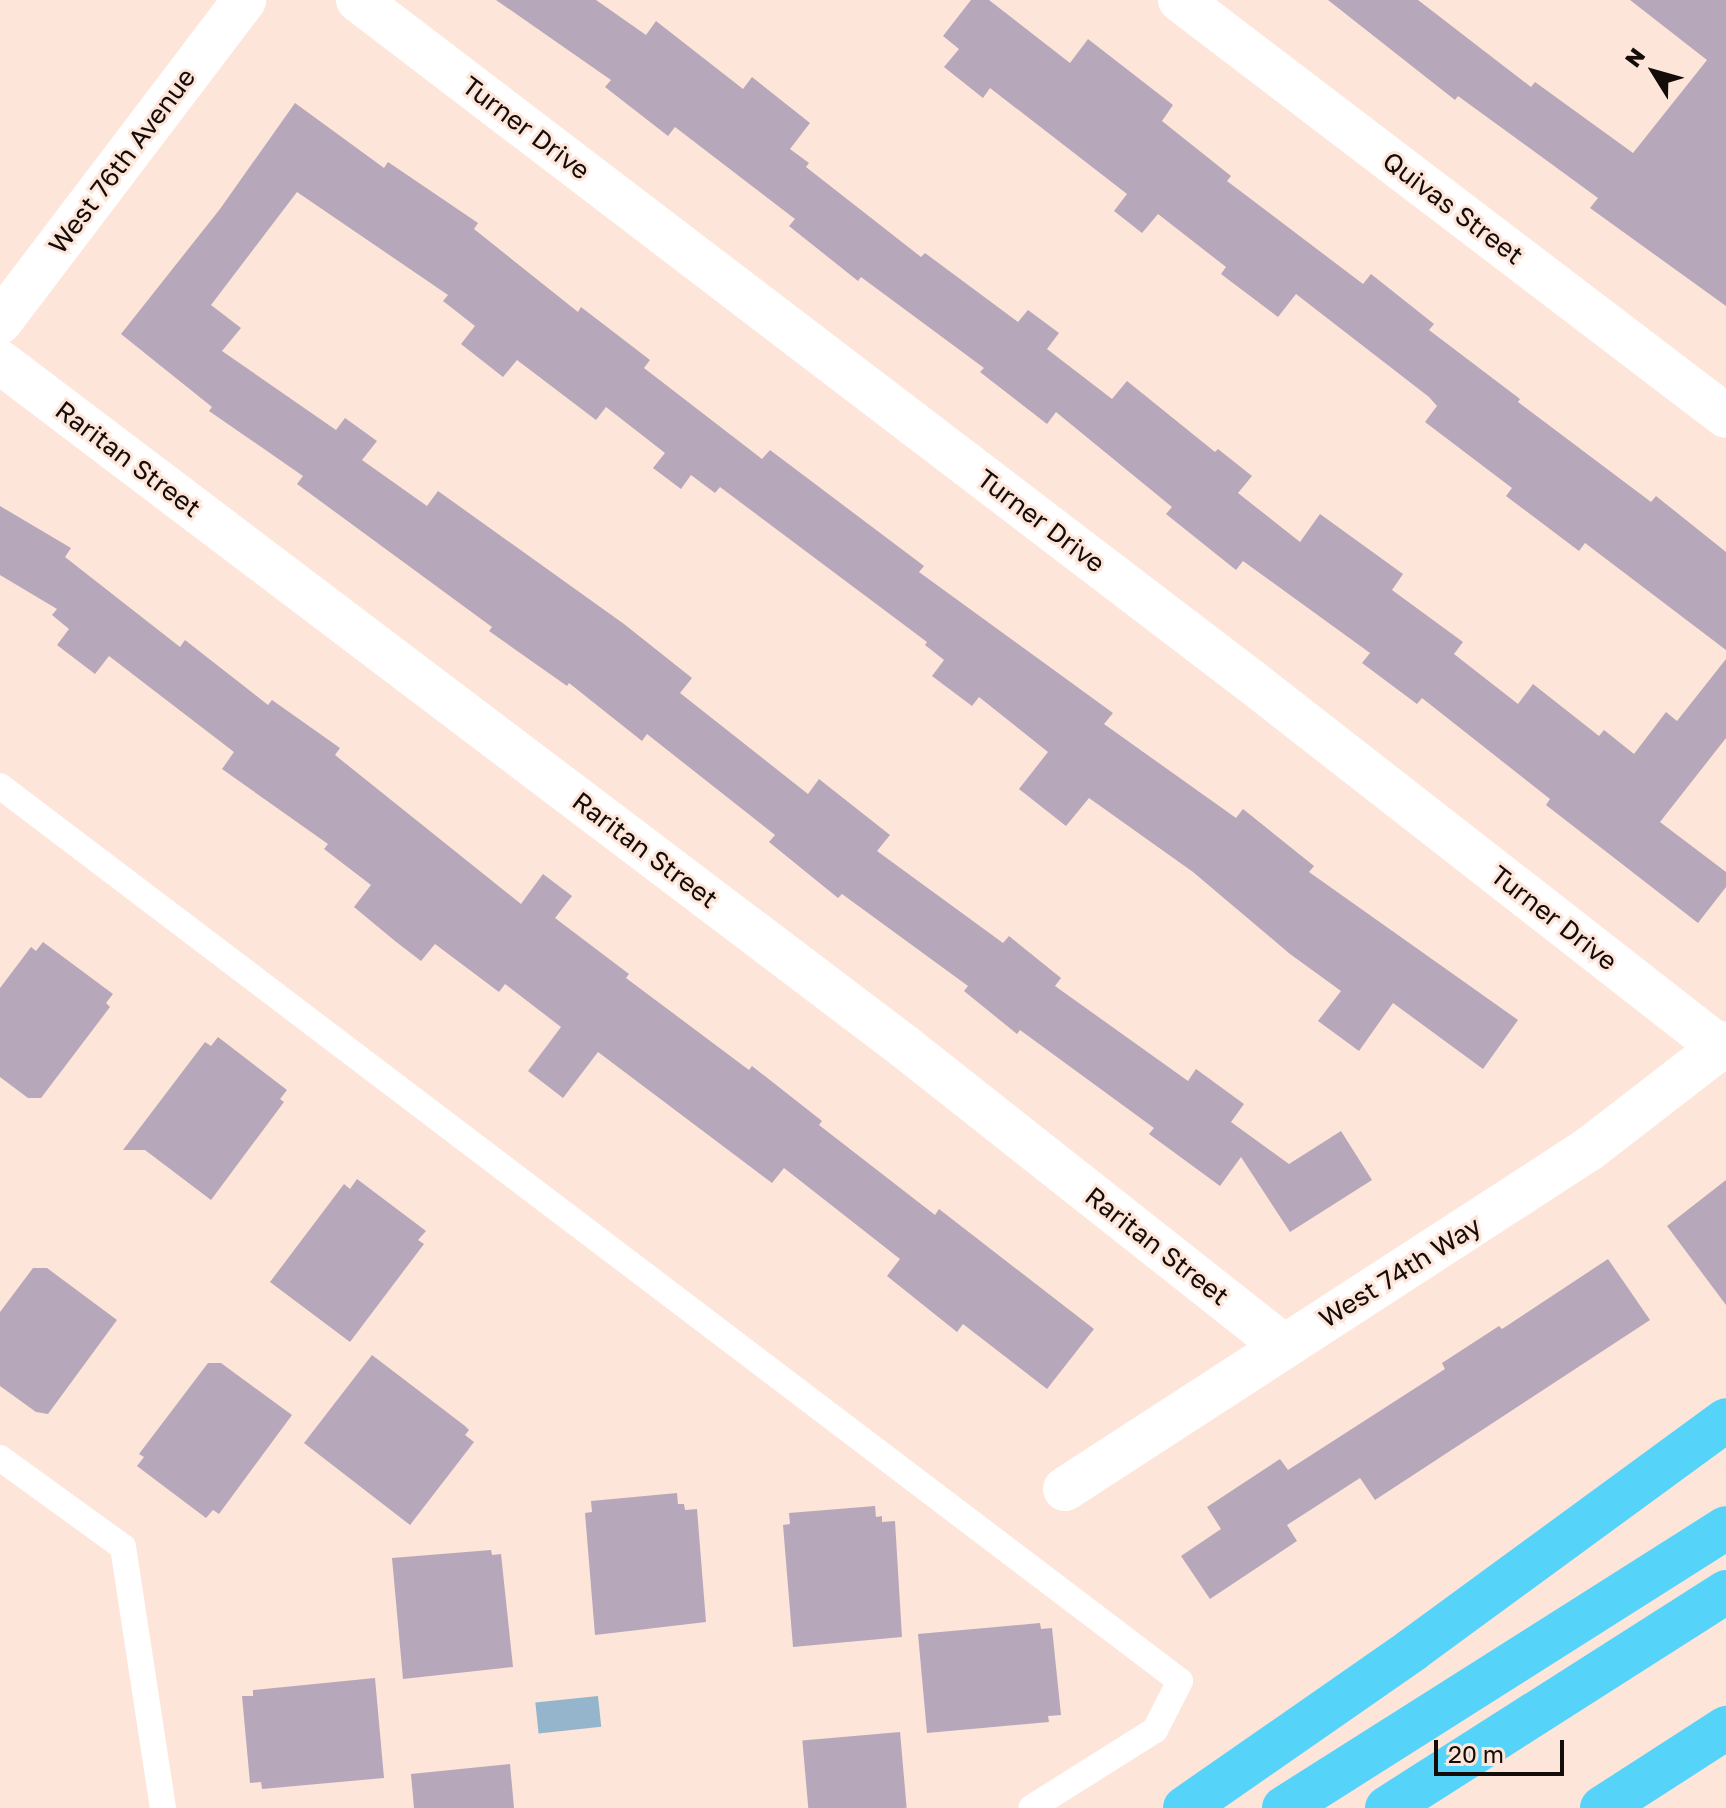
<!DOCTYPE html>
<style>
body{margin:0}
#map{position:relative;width:1726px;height:1808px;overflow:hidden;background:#fee5d9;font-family:"Golos Text",sans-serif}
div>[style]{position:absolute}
.water>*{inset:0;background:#94b5cb;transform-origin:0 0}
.building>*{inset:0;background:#b6a7bb;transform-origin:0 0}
.lane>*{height:26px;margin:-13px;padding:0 13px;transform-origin:13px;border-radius:13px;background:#fff}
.street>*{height:44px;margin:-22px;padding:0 22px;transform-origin:22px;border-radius:22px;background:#fff}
.secondary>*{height:44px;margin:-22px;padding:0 22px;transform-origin:22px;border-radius:22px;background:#fff}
.highway>*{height:44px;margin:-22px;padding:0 22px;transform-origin:22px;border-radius:22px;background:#56d3f9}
span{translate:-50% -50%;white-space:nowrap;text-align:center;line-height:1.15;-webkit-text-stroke:6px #fee5d9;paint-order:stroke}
.street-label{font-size:26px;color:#140c08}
.north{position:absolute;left:1614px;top:32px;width:80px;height:80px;-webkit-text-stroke:6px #fee5d9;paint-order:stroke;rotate:307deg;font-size:22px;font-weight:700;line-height:32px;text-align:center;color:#140c08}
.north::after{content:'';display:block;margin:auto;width:28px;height:36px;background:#140c08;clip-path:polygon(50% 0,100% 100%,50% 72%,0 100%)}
.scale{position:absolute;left:1434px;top:1740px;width:130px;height:36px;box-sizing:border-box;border:4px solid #140c08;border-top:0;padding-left:10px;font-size:24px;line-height:28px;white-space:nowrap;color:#140c08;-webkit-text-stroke:6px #fee5d9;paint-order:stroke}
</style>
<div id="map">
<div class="water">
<i style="left:598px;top:1696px;width:31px;height:63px;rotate:84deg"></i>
</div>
<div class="building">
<i style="clip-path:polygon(496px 0,596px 0,646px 35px,656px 21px,743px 89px,752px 77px,810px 123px,790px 149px,809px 163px,806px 167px,921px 257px,925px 253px,1018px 322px,1028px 310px,1059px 333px,1047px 349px,1112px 399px,1127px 381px,1215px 452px,1218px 449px,1252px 476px,1238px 493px,1300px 542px,1320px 514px,1403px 574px,1392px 590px,1463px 642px,1454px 654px,1518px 704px,1533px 684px,1599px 736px,1604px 730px,1634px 754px,1666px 712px,1677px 721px,1726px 659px,1726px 738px,1660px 822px,1726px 872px,1726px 887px,1698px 923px,1546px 805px,1550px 799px,1422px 698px,1417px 704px,1362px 663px,1370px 653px,1243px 561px,1236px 570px,1166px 514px,1172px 507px,1056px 412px,1047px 424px,980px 372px,984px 368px,861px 277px,858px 281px,789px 226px,795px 219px,675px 127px,668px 136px,605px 87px,611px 80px)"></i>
<i style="clip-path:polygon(971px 0,989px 0,1070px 63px,1088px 39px,1173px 105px,1162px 121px,1231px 176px,1227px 181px,1363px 284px,1371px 274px,1434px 324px,1429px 330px,1520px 399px,1518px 402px,1651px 502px,1656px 496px,1726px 552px,1726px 650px,1585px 543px,1579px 551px,1506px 496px,1512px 488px,1425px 422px,1437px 406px,1429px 397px,1296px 294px,1278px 317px,1221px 274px,1226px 267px,1158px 214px,1142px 233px,1114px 211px,1127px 194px,990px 88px,983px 98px,944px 67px,959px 49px,943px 36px)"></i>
<i style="clip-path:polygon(1328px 0,1418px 0,1531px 87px,1535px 82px,1633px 153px,1707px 60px,1630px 0,1726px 0,1726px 306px,1590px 208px,1598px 198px,1458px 96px,1455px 100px)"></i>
<i style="clip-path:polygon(295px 103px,384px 168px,388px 162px,478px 223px,474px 229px,578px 312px,581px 307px,650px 360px,644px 368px,762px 459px,770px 450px,924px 566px,919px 572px,1113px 713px,1104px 724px,1236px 818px,1243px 809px,1314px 866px,1309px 872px,1518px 1020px,1483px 1069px,1393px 1003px,1359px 1051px,1318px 1021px,1341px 991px,1290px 954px,1193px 872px,1089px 798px,1066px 826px,1019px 789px,1048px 752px,979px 697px,972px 706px,932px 676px,944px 660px,925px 645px,927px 642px,720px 487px,715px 493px,691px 475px,681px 489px,653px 468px,665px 453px,606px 407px,596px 420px,517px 360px,503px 377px,461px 344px,475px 326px,443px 301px,448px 295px,297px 192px,211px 305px,241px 328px,222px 351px,336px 430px,345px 418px,377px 441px,362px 460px,427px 506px,438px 491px,624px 624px,692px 678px,680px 693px,808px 794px,819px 779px,890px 835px,877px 851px,1003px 943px,1009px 936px,1061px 978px,1055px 986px,1188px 1081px,1196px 1069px,1244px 1104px,1231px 1122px,1289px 1164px,1341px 1131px,1372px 1180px,1290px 1232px,1241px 1157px,1220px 1186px,1149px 1134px,1154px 1128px,1020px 1030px,1017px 1034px,964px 991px,968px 986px,842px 894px,838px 898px,769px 842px,775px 835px,647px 734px,642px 741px,569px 683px,567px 686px,489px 631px,492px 627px,297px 484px,303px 476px,209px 411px,212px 407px,121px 334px,220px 209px)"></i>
<i style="clip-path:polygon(0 506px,71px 548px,65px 557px,180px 647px,185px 640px,268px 705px,272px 700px,340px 748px,335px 755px,521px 904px,543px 874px,572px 896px,555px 918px,629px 974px,626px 978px,749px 1070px,752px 1066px,822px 1121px,819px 1125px,935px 1215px,939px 1209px,1094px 1329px,1047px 1389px,963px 1324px,957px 1332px,887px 1276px,900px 1259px,784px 1168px,772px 1183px,598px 1052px,563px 1098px,528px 1071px,561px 1027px,505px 984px,499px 992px,435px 944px,421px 961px,395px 941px,354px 907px,371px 885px,324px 849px,328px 844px,222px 769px,234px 752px,109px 656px,95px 674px,57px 645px,69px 629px,52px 615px,57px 609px,0 575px)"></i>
<i style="clip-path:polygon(43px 942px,113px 994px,106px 1003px,110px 1007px,41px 1098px,28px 1098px,0 1077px,0 988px,31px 947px,36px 951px)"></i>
<i style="clip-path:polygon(218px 1037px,287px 1090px,280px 1099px,284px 1102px,211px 1200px,145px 1150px,123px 1150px,205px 1042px,211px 1046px)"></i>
<i style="clip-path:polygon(357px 1179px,426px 1231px,418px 1240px,424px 1244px,350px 1342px,270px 1282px,344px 1184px,350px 1189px)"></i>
<i style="clip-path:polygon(1726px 1180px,1726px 1305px,1667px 1226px)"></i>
<i style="clip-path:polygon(1608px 1259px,1650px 1320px,1375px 1500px,1360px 1478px,1287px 1525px,1297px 1541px,1210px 1599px,1181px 1556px,1221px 1529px,1207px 1507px,1280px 1459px,1288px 1470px,1445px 1369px,1442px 1363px,1499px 1326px,1502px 1329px)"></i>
<i style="clip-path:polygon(33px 1268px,47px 1268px,117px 1320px,48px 1414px,36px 1412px,0 1386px,0 1312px)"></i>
<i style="clip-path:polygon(372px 1355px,465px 1426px,469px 1430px,465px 1435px,474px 1442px,410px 1525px,304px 1443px)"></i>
<i style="clip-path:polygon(208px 1363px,221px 1363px,292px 1415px,219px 1514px,213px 1510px,206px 1518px,137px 1466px,144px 1457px,139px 1454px)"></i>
<i style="clip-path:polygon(677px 1493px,678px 1504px,684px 1504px,685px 1510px,697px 1509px,706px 1622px,595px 1635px,585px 1513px,592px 1512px,591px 1501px)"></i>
<i style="clip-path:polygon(875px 1506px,876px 1517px,882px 1516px,882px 1522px,895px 1521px,902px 1637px,793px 1647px,783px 1525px,790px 1524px,789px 1513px)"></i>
<i style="clip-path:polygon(491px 1550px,492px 1555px,501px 1554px,513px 1667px,403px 1679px,392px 1558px)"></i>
<i style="clip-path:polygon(1040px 1623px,1041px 1629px,1052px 1628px,1061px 1715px,1048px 1716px,1049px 1722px,927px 1733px,918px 1634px)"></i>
<i style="clip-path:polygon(375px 1678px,384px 1778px,262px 1789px,261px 1782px,250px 1783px,242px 1696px,253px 1696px,253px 1690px)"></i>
<i style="left:900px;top:1732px;width:76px;height:98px;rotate:85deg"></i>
<i style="clip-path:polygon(510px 1764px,514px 1808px,414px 1808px,411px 1774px)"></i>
</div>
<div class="lane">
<i style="left:0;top:786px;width:1481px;rotate:37.18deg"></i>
<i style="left:1180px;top:1681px;width:55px;rotate:117deg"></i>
<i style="left:1155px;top:1730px;width:146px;rotate:147.8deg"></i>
<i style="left:0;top:1458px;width:152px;rotate:35.9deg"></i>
<i style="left:123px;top:1547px;width:264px;rotate:81.3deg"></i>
</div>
<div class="street">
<i style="left:358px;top:0;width:1124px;rotate:37.34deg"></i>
<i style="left:1252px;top:682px;width:595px;rotate:37.97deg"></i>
<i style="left:1180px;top:0;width:686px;rotate:37.3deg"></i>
<i style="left:0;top:362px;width:1135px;rotate:37.12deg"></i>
<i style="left:905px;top:1047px;width:481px;rotate:38.3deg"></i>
<i style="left:1065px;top:1489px;width:625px;rotate:-32.98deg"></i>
<i style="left:1589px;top:1149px;width:173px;rotate:-37.7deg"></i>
</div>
<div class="secondary">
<i style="left:0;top:322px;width:404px;rotate:-52.8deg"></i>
</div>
<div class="highway">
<i style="left:1185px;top:1808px;width:277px;rotate:-34.8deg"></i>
<i style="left:1412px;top:1650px;width:389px;rotate:-36.2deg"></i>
<i style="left:1284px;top:1808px;width:523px;rotate:-32.35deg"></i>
<i style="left:1387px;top:1808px;width:402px;rotate:-32.5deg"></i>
<i style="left:1602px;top:1808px;width:148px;rotate:-32.8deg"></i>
</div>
<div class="street-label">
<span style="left:526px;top:128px;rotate:37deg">Turner Drive</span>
<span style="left:122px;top:161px;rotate:-53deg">West 76th Avenue</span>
<span style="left:1453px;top:208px;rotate:37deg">Quivas Street</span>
<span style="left:128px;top:459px;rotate:37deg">Raritan Street</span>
<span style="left:1041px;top:521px;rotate:37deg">Turner Drive</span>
<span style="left:645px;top:850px;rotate:37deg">Raritan Street</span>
<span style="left:1554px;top:918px;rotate:38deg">Turner Drive</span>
<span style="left:1157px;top:1246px;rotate:38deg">Raritan Street</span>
<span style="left:1400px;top:1272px;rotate:-32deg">West 74th Way</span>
</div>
<div class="north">N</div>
<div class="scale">20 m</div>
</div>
